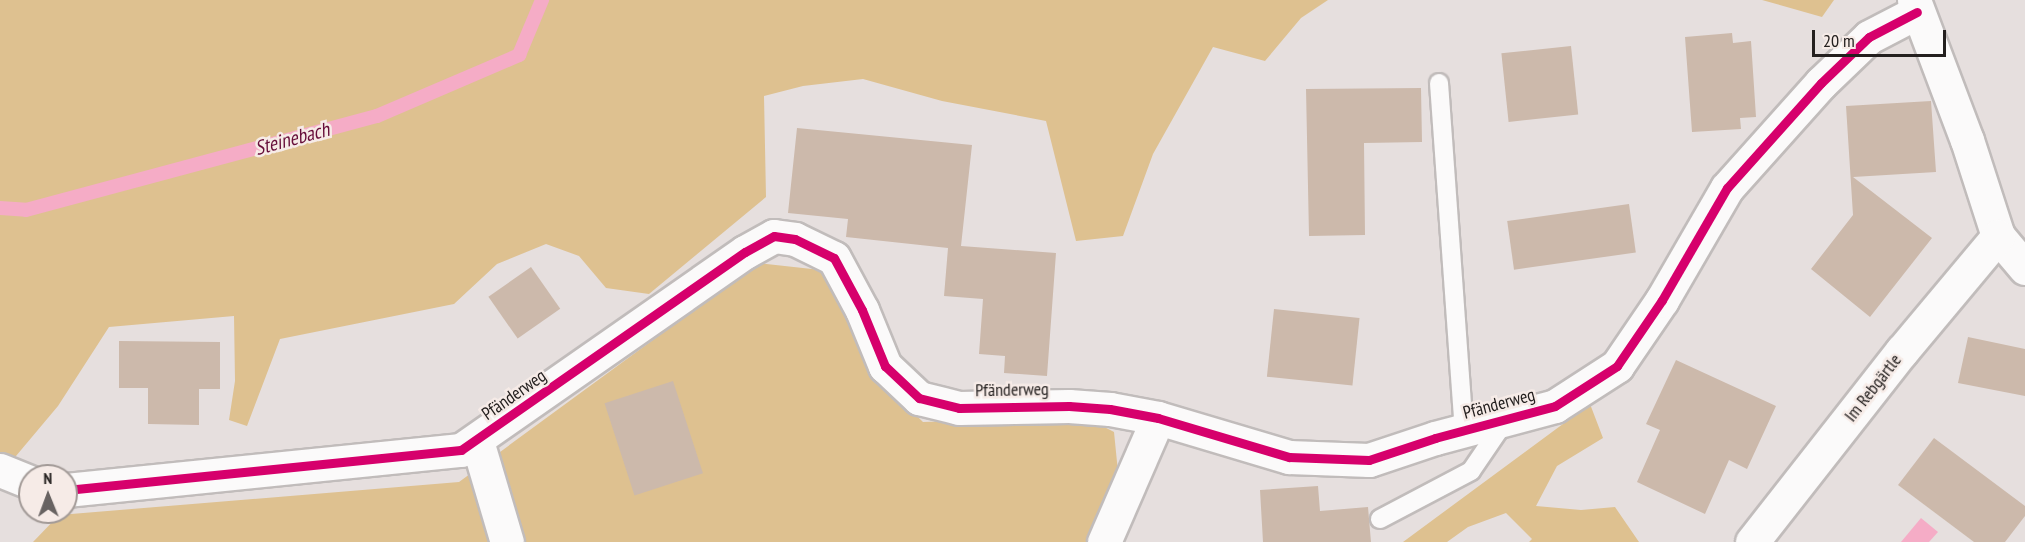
<!DOCTYPE html>
<meta charset="utf-8">
<style>
body{margin:0}
#map{position:relative;width:2025px;height:542px;overflow:hidden;background:#e6dfde;font-family:"PT Sans Narrow",sans-serif}
div>[style]{position:absolute}
.green>*{inset:0;background:#dec190}
.water>*{inset:0;background:#f5acc6}
.stream>*{height:14px;margin:-7px;padding:0 7px;transform-origin:7px;border-radius:7px;background:#f5acc6}
.building>*{inset:0;background:#ccb9ab;transform-origin:0 0}
.roads{filter:drop-shadow(2px 0 #c1bcbb) drop-shadow(-2px 0 #c1bcbb) drop-shadow(0 2px #c1bcbb) drop-shadow(0 -2px #c1bcbb)}
.lane>*{height:18px;margin:-9px;padding:0 9px;transform-origin:9px;border-radius:9px;background:#fbfafa}
.street>*{height:33px;margin:-16.5px;padding:0 16.5px;transform-origin:16.5px;border-radius:16.5px;background:#fbfafa}
.cycleway>*{height:9px;margin:-4.5px;padding:0 4.5px;transform-origin:4.5px;border-radius:4.5px;background:#d6006c}
span{translate:-50% -50%;white-space:nowrap;text-align:center;line-height:1.15;-webkit-text-stroke:5px #f6ebe7;paint-order:stroke}
.street-label{font-size:18px;color:#24201f}
.water-label{font-size:20px;color:#670e3a;font-style:italic}
.north{position:absolute;left:18px;top:464px;width:60px;height:60px;box-sizing:border-box;background:#f6ebe7;border:2px solid #a29a97;border-radius:50%;rotate:359deg;font-size:16px;font-weight:700;line-height:24px;text-align:center;color:#24201f}
.north::after{content:'';display:block;margin:auto;width:21px;height:27px;background:#686362;clip-path:polygon(50% 0,100% 100%,50% 72%,0 100%)}
.scale{position:absolute;left:1812px;top:30px;width:134px;height:27px;box-sizing:border-box;border:3px solid #24201f;border-top:0;padding-left:8px;font-size:18px;line-height:21px;white-space:nowrap;color:#24201f;-webkit-text-stroke:4px #f6ebe7;paint-order:stroke}
</style>
<div id="map">
<div class="green">
<i style="clip-path:polygon(0 0,1328px 0,1301px 18px,1265px 61px,1213px 47px,1153px 154px,1123px 236px,1076px 241px,1046px 121px,942px 101px,863px 79px,803px 86px,764px 96px,766px 197px,649px 294px,606px 288px,579px 256px,546px 244px,497px 264px,454px 304px,280px 339px,247px 426px,229px 420px,235px 381px,234px 316px,109px 327px,58px 406px,16px 456px,0 466px)"></i>
<i style="clip-path:polygon(1762px 0,1834px 0,1822px 17px)"></i>
<i style="clip-path:polygon(758px 263px,821px 270px,876px 376px,923px 422px,1085px 417px,1114px 432px,1119px 482px,1087px 542px,33px 542px,59px 515px,459px 482px)"></i>
<i style="clip-path:polygon(1590px 404px,1603px 438px,1557px 466px,1536px 506px,1581px 510px,1615px 507px,1639px 542px,1529px 542px,1532px 539px,1506px 513px,1468px 527px,1447px 542px,1403px 542px)"></i>
</div>
<div class="water">
<i style="clip-path:polygon(1921px 518px,1938px 532px,1929px 542px,1901px 542px)"></i>
</div>
<div class="stream">
<i style="left:0;top:208px;width:26px;rotate:4deg"></i>
<i style="left:26px;top:210px;width:363px;rotate:-15deg"></i>
<i style="left:377px;top:116px;width:155px;rotate:-23.2deg"></i>
<i style="left:519px;top:55px;width:60px;rotate:-67.3deg"></i>
</div>
<div class="building">
<i style="clip-path:polygon(1732px 33px,1733px 43px,1751px 41px,1756px 117px,1740px 118px,1741px 129px,1692px 132px,1685px 37px)"></i>
<i style="left:1571px;top:46px;width:69px;height:70px;rotate:84deg"></i>
<i style="clip-path:polygon(1421px 88px,1422px 142px,1364px 143px,1365px 235px,1309px 236px,1306px 89px)"></i>
<i style="clip-path:polygon(1931px 101px,1936px 172px,1853px 177px,1932px 238px,1870px 317px,1811px 269px,1853px 215px,1846px 106px)"></i>
<i style="clip-path:polygon(797px 128px,972px 145px,961px 246px,1056px 253px,1047px 376px,1004px 373px,1005px 356px,979px 354px,983px 299px,944px 296px,948px 248px,846px 237px,848px 219px,788px 213px)"></i>
<i style="left:1629px;top:204px;width:49px;height:123px;rotate:82deg"></i>
<i style="left:531px;top:267px;width:51px;height:52px;rotate:55deg"></i>
<i style="left:1274px;top:309px;width:86px;height:68px;rotate:6deg"></i>
<i style="clip-path:polygon(1968px 337px,2025px 349px,2025px 396px,1958px 383px)"></i>
<i style="clip-path:polygon(119px 341px,220px 342px,220px 389px,199px 389px,199px 425px,148px 424px,148px 388px,119px 388px)"></i>
<i style="clip-path:polygon(1676px 360px,1776px 406px,1747px 469px,1729px 460px,1705px 514px,1637px 482px,1660px 430px,1646px 424px)"></i>
<i style="left:673px;top:381px;width:97px;height:72px;rotate:72deg"></i>
<i style="clip-path:polygon(1934px 438px,2025px 506px,2025px 516px,2005px 542px,1974px 542px,1898px 485px)"></i>
<i style="clip-path:polygon(1318px 486px,1320px 511px,1368px 507px,1371px 542px,1263px 542px,1260px 490px)"></i>
</div>
<div class="roads">
<div class="lane">
<i style="left:1439px;top:83px;width:348px;rotate:85.9deg"></i>
<i style="left:1380px;top:519px;width:103px;rotate:-27.8deg"></i>
<i style="left:1471px;top:471px;width:60px;rotate:-55.8deg"></i>
</div>
<div class="street">
<i style="left:1914px;top:0;width:150px;rotate:69.3deg"></i>
<i style="left:1967px;top:140px;width:101px;rotate:72.1deg"></i>
<i style="left:1998px;top:236px;width:42px;rotate:49.8deg"></i>
<i style="left:477px;top:441px;width:105px;rotate:73.5deg"></i>
<i style="left:0;top:470px;width:32px;rotate:22deg"></i>
<i style="left:66px;top:490px;width:397px;rotate:-5.8deg"></i>
<i style="left:461px;top:450px;width:346px;rotate:-34.9deg"></i>
<i style="left:745px;top:252px;width:33px;rotate:-29deg"></i>
<i style="left:774px;top:236px;width:21px;rotate:8deg"></i>
<i style="left:795px;top:239px;width:43px;rotate:26deg"></i>
<i style="left:834px;top:258px;width:59px;rotate:61.7deg"></i>
<i style="left:862px;top:310px;width:61px;rotate:67.7deg"></i>
<i style="left:885px;top:366px;width:47px;rotate:43.3deg"></i>
<i style="left:919px;top:398px;width:41px;rotate:14deg"></i>
<i style="left:959px;top:408px;width:110px;rotate:-1deg"></i>
<i style="left:1069px;top:406px;width:41px;rotate:4.2deg"></i>
<i style="left:1110px;top:409px;width:49px;rotate:10.6deg"></i>
<i style="left:1158px;top:418px;width:137px;rotate:16.6deg"></i>
<i style="left:1289px;top:457px;width:80px;rotate:2.1deg"></i>
<i style="left:1369px;top:460px;width:70px;rotate:-18.4deg"></i>
<i style="left:1435px;top:438px;width:124px;rotate:-14.9deg"></i>
<i style="left:1555px;top:406px;width:74px;rotate:-32.8deg"></i>
<i style="left:1617px;top:366px;width:80px;rotate:-55.7deg"></i>
<i style="left:1662px;top:300px;width:129px;rotate:-59.9deg"></i>
<i style="left:1727px;top:188px;width:141px;rotate:-48.2deg"></i>
<i style="left:1821px;top:83px;width:66px;rotate:-43.8deg"></i>
<i style="left:1869px;top:37px;width:54px;rotate:-27.5deg"></i>
<i style="left:1104px;top:542px;width:135px;rotate:-66.5deg"></i>
<i style="left:1752px;top:542px;width:243px;rotate:-51.9deg"></i>
<i style="left:1902px;top:351px;width:150px;rotate:-50.1deg"></i>
</div>
</div>
<div class="cycleway">
<i style="left:66px;top:490px;width:397px;rotate:-5.8deg"></i>
<i style="left:461px;top:450px;width:346px;rotate:-34.9deg"></i>
<i style="left:745px;top:252px;width:33px;rotate:-29deg"></i>
<i style="left:774px;top:236px;width:21px;rotate:8deg"></i>
<i style="left:795px;top:239px;width:43px;rotate:26deg"></i>
<i style="left:834px;top:258px;width:59px;rotate:61.7deg"></i>
<i style="left:862px;top:310px;width:61px;rotate:67.7deg"></i>
<i style="left:885px;top:366px;width:47px;rotate:43.3deg"></i>
<i style="left:919px;top:398px;width:41px;rotate:14deg"></i>
<i style="left:959px;top:408px;width:110px;rotate:-1deg"></i>
<i style="left:1069px;top:406px;width:41px;rotate:4.2deg"></i>
<i style="left:1110px;top:409px;width:49px;rotate:10.6deg"></i>
<i style="left:1158px;top:418px;width:137px;rotate:16.6deg"></i>
<i style="left:1289px;top:457px;width:80px;rotate:2.1deg"></i>
<i style="left:1369px;top:460px;width:70px;rotate:-18.4deg"></i>
<i style="left:1435px;top:438px;width:124px;rotate:-14.9deg"></i>
<i style="left:1555px;top:406px;width:74px;rotate:-32.8deg"></i>
<i style="left:1617px;top:366px;width:80px;rotate:-55.7deg"></i>
<i style="left:1662px;top:300px;width:129px;rotate:-59.9deg"></i>
<i style="left:1727px;top:188px;width:141px;rotate:-48.2deg"></i>
<i style="left:1821px;top:83px;width:66px;rotate:-43.8deg"></i>
<i style="left:1869px;top:37px;width:54px;rotate:-27.5deg"></i>
</div>
<div class="street-label">
<span style="left:1873px;top:388px;rotate:-52deg">Im Rebgärtle</span>
<span style="left:1012px;top:390px;rotate:-1deg">Pfänderweg</span>
<span style="left:514px;top:395px;rotate:-35deg">Pfänderweg</span>
<span style="left:1499px;top:404px;rotate:-15deg">Pfänderweg</span>
</div>
<div class="water-label">
<span style="left:292px;top:139px;rotate:-15deg">Steinebach</span>
</div>
<div class="north">N</div>
<div class="scale">20 m</div>
</div>
